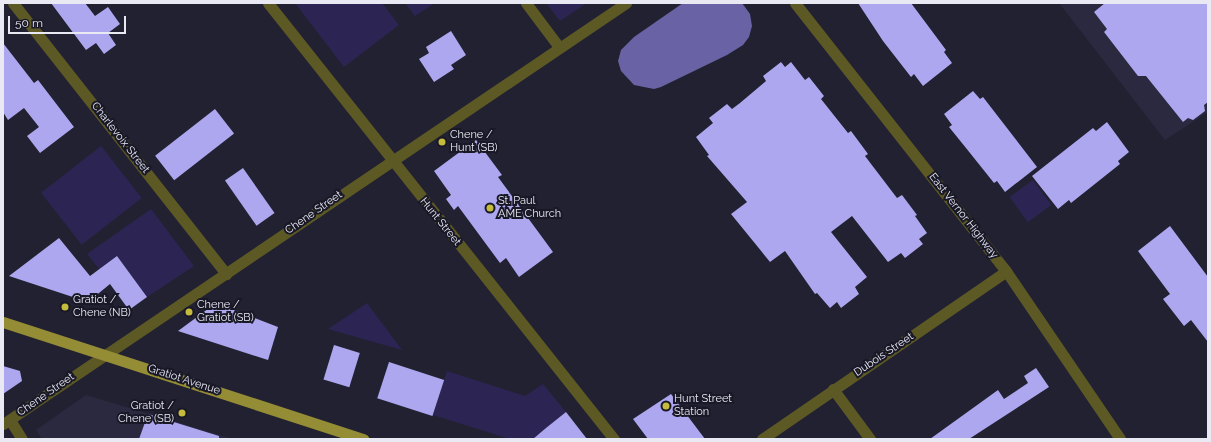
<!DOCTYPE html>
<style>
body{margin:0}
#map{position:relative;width:1211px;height:442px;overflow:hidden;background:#222131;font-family:Raleway,sans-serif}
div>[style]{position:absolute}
.built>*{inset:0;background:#2b293f}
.green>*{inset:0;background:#2c2553;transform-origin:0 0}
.water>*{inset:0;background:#6962a4}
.building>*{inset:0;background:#ada7ef;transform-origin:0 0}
.minor>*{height:11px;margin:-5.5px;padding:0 5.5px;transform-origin:5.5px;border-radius:5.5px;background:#5d5925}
.tertiary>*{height:11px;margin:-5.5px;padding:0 5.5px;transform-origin:5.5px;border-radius:5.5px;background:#5d5925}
.primary>*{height:11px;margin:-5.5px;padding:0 5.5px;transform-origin:5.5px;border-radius:5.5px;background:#948d35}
.dots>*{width:11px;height:11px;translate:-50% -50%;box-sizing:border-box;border:2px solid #191827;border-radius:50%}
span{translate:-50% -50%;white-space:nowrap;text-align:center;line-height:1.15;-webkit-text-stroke:4px #191827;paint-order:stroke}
.poi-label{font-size:11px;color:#e9e9f4}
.left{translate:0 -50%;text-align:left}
.right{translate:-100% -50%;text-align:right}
.street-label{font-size:11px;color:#e9e9f4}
.frame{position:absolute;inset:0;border:4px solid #e9e9f4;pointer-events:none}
.scale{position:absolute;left:8px;top:16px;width:118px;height:18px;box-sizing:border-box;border:2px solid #e9e9f4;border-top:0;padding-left:5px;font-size:12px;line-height:14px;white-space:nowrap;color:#e9e9f4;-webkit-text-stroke:3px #191827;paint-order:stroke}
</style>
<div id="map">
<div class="built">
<i style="clip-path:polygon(1059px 3px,1208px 3px,1208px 112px,1165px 140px)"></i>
<i style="clip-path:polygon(86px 395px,233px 439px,42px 439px,36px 430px)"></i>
</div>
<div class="green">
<i style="clip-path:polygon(295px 3px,382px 3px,399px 25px,344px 67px)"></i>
<i style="clip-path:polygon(405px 3px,435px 3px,415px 16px)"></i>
<i style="clip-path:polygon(546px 3px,587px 3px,560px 21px)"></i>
<i style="left:101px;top:146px;width:66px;height:76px;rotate:52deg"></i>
<i style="left:1033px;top:180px;width:31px;height:29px;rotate:54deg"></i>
<i style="clip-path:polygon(151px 209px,194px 266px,147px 297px,117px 256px,99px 269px,87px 254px)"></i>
<i style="clip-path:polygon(367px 303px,402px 350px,328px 329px)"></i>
<i style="clip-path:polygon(447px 371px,525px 396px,543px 384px,566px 412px,533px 439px,510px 439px,433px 415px)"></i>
</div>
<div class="water">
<i style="clip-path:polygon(683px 3px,742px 3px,750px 14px,752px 26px,749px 37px,743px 45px,727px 55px,661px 87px,654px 89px,634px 85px,621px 71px,618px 61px,621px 50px,634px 37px)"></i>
</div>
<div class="building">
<i style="clip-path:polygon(51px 3px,85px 3px,95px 16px,108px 7px,120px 24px,108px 33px,116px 45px,104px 54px,96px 43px,86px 50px)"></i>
<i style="clip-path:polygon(858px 3px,911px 3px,946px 50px,944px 52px,952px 63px,923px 86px,914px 74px,911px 77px,883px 41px)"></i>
<i style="clip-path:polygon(1105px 3px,1208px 3px,1208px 102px,1204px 105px,1205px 111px,1193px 120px,1188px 118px,1183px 122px,1146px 76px,1138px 76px,1104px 32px,1107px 29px,1094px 12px)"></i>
<i style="clip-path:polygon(451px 31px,466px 55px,451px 65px,454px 69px,434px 82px,419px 59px,429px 53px,426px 47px)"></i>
<i style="clip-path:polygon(3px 43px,34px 83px,38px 80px,74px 127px,40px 153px,27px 136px,39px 127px,24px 108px,8px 120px,3px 112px)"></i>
<i style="clip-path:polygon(781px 62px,785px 67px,791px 62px,805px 80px,809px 77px,824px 96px,821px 99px,848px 133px,851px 131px,868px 154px,865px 156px,897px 198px,902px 195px,917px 215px,915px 216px,927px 233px,919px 239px,923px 244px,905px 258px,901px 253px,888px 262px,852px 216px,831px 232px,867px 277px,855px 287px,859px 294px,841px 308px,837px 302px,830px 308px,817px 293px,815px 294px,785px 251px,770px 262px,731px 214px,747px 202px,707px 156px,709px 155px,696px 137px,713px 123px,709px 118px,727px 104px,732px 109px,740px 103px,766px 81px,763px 76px)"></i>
<i style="clip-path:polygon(973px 91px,980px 99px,983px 97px,1037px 167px,1005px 192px,997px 181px,994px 183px,966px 148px,949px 127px,952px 125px,944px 114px)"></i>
<i style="left:215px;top:109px;width:31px;height:76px;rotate:52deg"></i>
<i style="clip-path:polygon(1107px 122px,1129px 152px,1118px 161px,1120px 164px,1071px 203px,1069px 200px,1058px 209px,1032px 176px,1093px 128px,1096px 131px)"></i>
<i style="clip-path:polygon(476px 140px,502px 175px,498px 177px,553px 252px,519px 277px,506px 258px,500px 263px,458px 206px,454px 210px,446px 199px,451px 195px,434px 171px)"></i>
<i style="left:243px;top:168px;width:55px;height:22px;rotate:55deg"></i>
<i style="clip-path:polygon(1170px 226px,1208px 277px,1208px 342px,1191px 320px,1184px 326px,1163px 299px,1170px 294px,1138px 251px)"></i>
<i style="clip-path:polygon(59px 238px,90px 276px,117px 256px,147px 297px,129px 310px,110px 284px,88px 302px,9px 276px)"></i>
<i style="clip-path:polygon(216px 303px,278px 327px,268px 360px,178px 331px)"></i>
<i style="left:334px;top:345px;width:27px;height:36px;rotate:17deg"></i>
<i style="left:389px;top:362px;width:58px;height:38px;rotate:18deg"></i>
<i style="clip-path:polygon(3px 366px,20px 371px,22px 381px,3px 394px)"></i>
<i style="clip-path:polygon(1036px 368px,1049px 387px,969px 439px,930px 439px,998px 390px,1004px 399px,1028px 383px,1024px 376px)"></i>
<i style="clip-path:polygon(671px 394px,705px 439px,648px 439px,633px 419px)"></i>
<i style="clip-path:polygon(566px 412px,587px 439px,533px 439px,546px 428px)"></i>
<i style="clip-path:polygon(148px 414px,219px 436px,219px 439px,139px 439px)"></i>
</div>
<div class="minor">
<i style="left:13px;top:3px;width:345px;rotate:51.8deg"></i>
<i style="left:268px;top:3px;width:557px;rotate:51.57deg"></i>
<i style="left:526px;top:3px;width:55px;rotate:53.1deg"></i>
<i style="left:833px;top:389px;width:62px;rotate:53.5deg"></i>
<i style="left:10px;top:420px;width:22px;rotate:58deg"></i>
<i style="left:762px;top:439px;width:296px;rotate:-34.5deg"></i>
</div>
<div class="tertiary">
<i style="left:795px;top:3px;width:341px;rotate:51.8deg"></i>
<i style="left:1006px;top:271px;width:203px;rotate:55.8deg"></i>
<i style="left:3px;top:424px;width:752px;rotate:-34.05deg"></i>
</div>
<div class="primary">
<i style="left:3px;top:322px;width:379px;rotate:18deg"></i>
</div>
<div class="dots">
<i style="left:442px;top:142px;background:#c5bc3d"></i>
<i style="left:490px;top:208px;background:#c5bc3d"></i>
<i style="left:65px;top:307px;background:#c5bc3d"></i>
<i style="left:189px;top:312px;background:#c5bc3d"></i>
<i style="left:666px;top:406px;background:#c5bc3d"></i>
<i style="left:182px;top:413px;background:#c5bc3d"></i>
</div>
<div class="poi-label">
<span class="left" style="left:450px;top:142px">Chene /<br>Hunt (SB)</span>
<span class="left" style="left:498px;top:208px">St. Paul<br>AME Church</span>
<span class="left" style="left:73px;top:307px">Gratiot /<br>Chene (NB)</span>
<span class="left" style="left:197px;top:312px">Chene /<br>Gratiot (SB)</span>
<span class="left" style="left:674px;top:406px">Hunt Street<br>Station</span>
<span class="right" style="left:174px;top:413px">Gratiot /<br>Chene (SB)</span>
</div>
<div class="street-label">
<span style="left:120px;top:138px;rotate:52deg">Charlevoix Street</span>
<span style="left:314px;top:213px;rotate:-35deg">Chene Street</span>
<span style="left:963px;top:216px;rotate:52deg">East Vernor Highway</span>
<span style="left:440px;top:222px;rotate:51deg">Hunt Street</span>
<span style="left:884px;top:355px;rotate:-34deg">Dubois Street</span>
<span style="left:184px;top:380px;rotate:18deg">Gratiot Avenue</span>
<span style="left:46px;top:395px;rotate:-35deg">Chene Street</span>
</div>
<div class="frame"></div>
<div class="scale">50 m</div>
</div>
